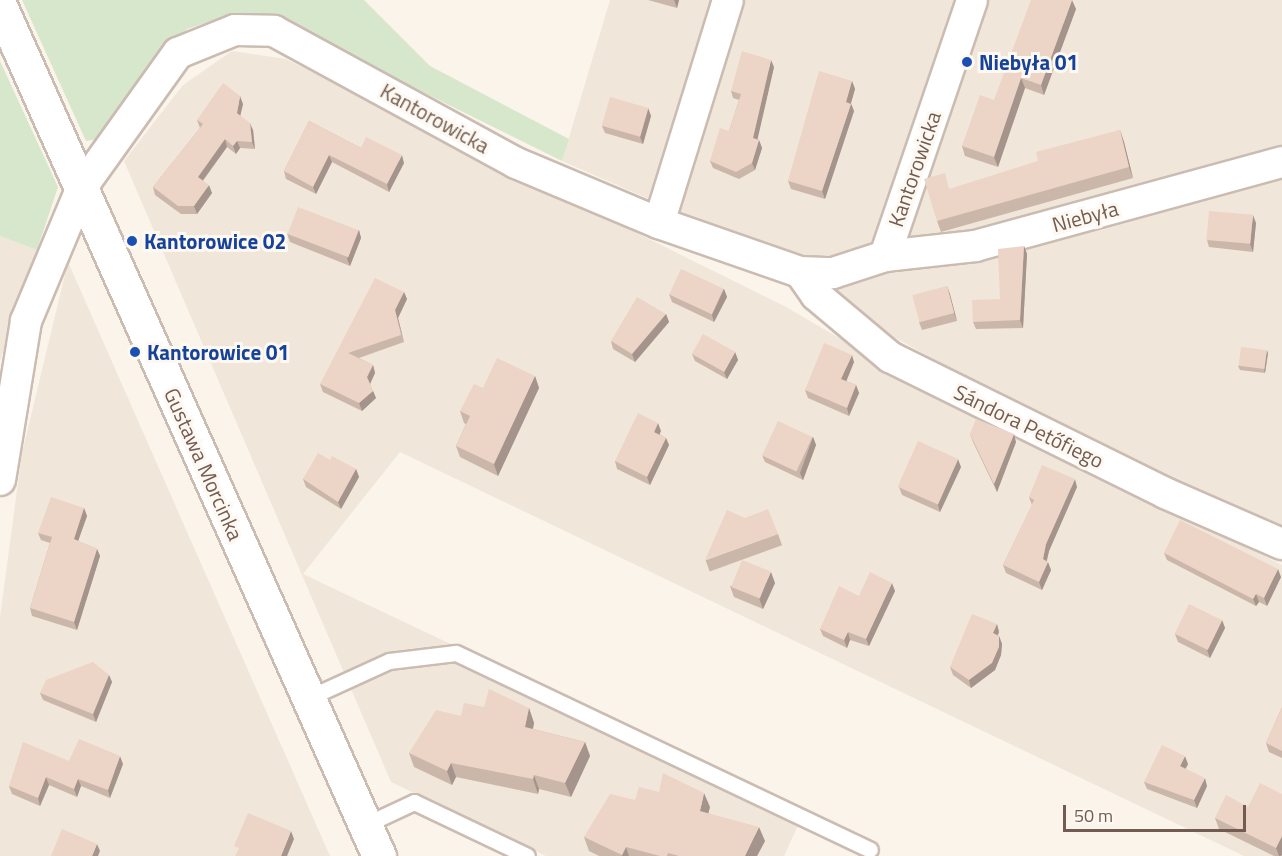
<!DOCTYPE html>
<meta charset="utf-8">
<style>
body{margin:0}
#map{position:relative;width:1282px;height:856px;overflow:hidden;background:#faf4eb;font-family:"Titillium Web",sans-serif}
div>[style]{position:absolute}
.residential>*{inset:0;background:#f1e6da}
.green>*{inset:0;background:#d7e7cb}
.roads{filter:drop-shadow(2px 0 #cbbcb2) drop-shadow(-2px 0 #cbbcb2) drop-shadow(0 2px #cbbcb2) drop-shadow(0 -2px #cbbcb2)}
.service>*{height:15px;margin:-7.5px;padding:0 7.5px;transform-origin:7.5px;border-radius:7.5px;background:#fff}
.minor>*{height:30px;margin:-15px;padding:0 15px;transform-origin:15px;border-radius:15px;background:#fff}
.tertiary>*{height:33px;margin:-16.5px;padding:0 16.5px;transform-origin:16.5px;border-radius:16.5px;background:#fff}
.wall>*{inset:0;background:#cbb6aa;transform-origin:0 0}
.shaded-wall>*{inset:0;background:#a5948b}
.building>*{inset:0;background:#ecd4c6;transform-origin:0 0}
.dots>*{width:16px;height:16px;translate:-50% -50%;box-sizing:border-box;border:3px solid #fdf8f1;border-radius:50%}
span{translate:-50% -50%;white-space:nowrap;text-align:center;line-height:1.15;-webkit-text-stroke:6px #fdf8f1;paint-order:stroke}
.transit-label{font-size:21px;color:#164399;font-weight:700}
.left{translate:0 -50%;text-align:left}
.street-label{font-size:21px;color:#725c51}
.scale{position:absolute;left:1063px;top:805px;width:183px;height:27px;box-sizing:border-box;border:3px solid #725c51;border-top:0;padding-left:8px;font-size:18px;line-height:21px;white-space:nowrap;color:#725c51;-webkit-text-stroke:4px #fdf8f1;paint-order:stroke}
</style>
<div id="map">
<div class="residential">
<i style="clip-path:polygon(610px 0,1282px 0,1282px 534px,1000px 396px,829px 301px,766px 250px,562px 161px)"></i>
<i style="clip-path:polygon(232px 51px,286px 59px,786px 307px,894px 370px,1282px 565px,1282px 856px,1244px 856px,400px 452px,303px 574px,804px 812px,784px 856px,546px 856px,391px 782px,124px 161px,183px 85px)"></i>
<i style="clip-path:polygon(0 236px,37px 250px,0 361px)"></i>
<i style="clip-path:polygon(68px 262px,330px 856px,0 856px,0 617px,22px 453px)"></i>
</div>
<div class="green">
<i style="clip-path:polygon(22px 0,364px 0,430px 66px,569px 139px,562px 161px,265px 14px,226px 16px,187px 29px,98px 139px,86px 141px)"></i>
<i style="clip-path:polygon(0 61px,58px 187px,37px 250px,0 236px)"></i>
</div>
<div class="roads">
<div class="service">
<i style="left:308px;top:698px;width:89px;rotate:-24.6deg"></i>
<i style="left:389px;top:661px;width:67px;rotate:-6.8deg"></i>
<i style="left:456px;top:653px;width:458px;rotate:25.4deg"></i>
<i style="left:367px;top:824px;width:52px;rotate:-25.1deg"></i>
<i style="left:414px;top:802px;width:125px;rotate:25.5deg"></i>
</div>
<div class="minor">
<i style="left:659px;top:223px;width:233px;rotate:-72.8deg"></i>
<i style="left:885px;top:256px;width:270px;rotate:-71.2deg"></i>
<i style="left:800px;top:272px;width:28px;rotate:55deg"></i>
<i style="left:816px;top:295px;width:97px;rotate:40deg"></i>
<i style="left:890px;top:357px;width:307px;rotate:26.3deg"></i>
<i style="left:1165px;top:493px;width:128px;rotate:23.6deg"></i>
<i style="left:0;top:480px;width:161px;rotate:-80.7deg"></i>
<i style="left:26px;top:321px;width:145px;rotate:-67.3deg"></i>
<i style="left:82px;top:187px;width:165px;rotate:-54.4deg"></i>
<i style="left:178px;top:53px;width:61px;rotate:-22deg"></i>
<i style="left:235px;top:30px;width:39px;rotate:1deg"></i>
<i style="left:274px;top:31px;width:276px;rotate:28.6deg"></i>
<i style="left:516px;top:163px;width:155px;rotate:22.8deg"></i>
<i style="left:659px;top:223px;width:149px;rotate:19.2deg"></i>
<i style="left:800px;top:272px;width:33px;rotate:2deg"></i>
<i style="left:833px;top:273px;width:55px;rotate:-18.1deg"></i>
<i style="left:885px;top:256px;width:91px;rotate:-6.3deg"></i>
<i style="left:975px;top:246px;width:318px;rotate:-15.3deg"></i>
</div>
<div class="tertiary">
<i style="left:0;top:6px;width:931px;rotate:65.97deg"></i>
</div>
</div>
<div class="wall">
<i style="clip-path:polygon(648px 0,679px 0,677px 8px)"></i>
<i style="clip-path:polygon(1076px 9px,1044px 95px,1025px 88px,998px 167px,965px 156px,962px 146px,994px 100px)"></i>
<i style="clip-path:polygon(774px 67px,757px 139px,759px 140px,762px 148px,755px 170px,739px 179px,713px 168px,710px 161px,729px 131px,739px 100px,733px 98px,731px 91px)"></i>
<i style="clip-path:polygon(852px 81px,855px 89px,851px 103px,854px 111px,825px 199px,791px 189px,788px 181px)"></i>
<i style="clip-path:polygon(243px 104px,240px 116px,253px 130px,255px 149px,240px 148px,236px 154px,227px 147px,203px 181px,212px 193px,197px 214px,181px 214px,155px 195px,153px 187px,200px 128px,197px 120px)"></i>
<i style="clip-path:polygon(648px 108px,651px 116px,643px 144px,605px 133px,602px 126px)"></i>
<i style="clip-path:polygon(309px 121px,361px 148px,404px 163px,389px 192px,332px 162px,316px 194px,286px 179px,284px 171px)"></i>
<i style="clip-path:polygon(1120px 130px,1124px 142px,1133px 178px,941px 232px,937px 221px,1038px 161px)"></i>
<i style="clip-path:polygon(1256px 223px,1253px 252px,1209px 247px,1207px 240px)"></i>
<i style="clip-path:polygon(359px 230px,361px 238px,350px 266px,290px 242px,287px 234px)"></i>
<i style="clip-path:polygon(1024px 246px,1027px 254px,1023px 328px,976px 329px,973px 322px,1000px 299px)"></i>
<i style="clip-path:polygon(947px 286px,957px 321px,922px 330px,919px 322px)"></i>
<i style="clip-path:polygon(724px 289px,727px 297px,714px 322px,672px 302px,669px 294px)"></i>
<i style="clip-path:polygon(404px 292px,407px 299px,398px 318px,404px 342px,359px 358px,373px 365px,375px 373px,370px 384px,376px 398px,362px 411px,323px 392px,320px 384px)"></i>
<i style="clip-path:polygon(666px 314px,669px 322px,635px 362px,613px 349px,611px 341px)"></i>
<i style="clip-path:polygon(735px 352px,738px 360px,727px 379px,695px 361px,692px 354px)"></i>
<i style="clip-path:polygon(1268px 353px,1265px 373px,1240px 370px,1238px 366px)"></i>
<i style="clip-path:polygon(854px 362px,846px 381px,856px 385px,859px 393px,849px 416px,808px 398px,805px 390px)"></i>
<i style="clip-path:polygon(535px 376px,539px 388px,498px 476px,460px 457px,456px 446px,466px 424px,464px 423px,460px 411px,483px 388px)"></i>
<i style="clip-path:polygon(661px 431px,659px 434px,666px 438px,669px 445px,650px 485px,617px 469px,615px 461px)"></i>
<i style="clip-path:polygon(970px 434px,1016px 442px,997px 492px,973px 442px)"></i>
<i style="clip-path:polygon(813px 437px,816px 445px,803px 480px,765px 462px,762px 455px)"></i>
<i style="clip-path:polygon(330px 460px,356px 469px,359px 477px,341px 509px,306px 487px,303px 479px)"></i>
<i style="clip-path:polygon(961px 467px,940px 512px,902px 495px,899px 487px)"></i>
<i style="clip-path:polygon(1077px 487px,1049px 551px,1047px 561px,1051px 570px,1042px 590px,1006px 573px,1003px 565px,1032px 505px,1029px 497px)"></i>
<i style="clip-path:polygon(84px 508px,87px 516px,78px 541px,97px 549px,100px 556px,77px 630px,32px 616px,30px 608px,50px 543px,41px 540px,38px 533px)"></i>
<i style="left:778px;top:534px;width:12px;height:77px;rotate:70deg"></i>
<i style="clip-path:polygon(1164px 553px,1281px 577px,1267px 606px,1259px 602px,1256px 606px,1167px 560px)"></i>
<i style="clip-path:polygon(775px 583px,763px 609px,734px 597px,730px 586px)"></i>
<i style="clip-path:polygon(895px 591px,869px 646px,850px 640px,847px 648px,823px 636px,820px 629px,859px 596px)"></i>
<i style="clip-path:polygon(1222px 620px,1225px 628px,1210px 658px,1178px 642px,1175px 634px)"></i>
<i style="clip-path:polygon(997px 624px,999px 632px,998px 635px,999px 636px,1002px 644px,1001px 655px,995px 670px,971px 688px,953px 675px,950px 667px)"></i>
<i style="clip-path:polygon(109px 675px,112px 682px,96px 722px,43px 700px,40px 693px)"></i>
<i style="clip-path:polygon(484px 707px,529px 708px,534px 723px,533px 729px,585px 742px,590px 756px,571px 797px,539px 789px,538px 794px,456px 777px,452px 785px,414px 767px,409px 753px,461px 716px)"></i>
<i style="clip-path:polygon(1282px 707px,1282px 758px,1269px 752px,1266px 743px)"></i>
<i style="clip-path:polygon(69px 761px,123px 764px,110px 798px,81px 786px,77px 797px,49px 785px,40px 806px,12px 794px,9px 786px)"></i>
<i style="clip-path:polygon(1188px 764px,1185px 769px,1207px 786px,1197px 808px,1147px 789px,1144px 782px)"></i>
<i style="clip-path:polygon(1282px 794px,1281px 856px,1274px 856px,1219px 829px,1215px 818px,1248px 807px)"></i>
<i style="clip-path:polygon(635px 800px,710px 807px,708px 813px,765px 841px,757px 856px,599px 856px,589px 851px,584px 837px)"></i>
</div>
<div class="shaded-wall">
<i style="clip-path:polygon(674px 0,679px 0,677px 8px)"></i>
<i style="clip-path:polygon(1072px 0,1076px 9px,1044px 95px,1041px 85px)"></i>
<i style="clip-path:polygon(771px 60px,774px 67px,756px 146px,753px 138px)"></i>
<i style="clip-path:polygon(1021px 78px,1025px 88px,998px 167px,994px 157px)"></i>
<i style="clip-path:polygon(852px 81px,855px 89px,849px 110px,846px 102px)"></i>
<i style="clip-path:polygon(240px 96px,243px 104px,239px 121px,237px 113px)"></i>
<i style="clip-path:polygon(851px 104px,854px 111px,825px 199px,822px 191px)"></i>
<i style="clip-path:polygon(648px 108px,651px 116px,643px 144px,640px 137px)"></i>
<i style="clip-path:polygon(250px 123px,253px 130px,255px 149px,252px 142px)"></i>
<i style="clip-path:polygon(1120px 130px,1124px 142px,1133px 178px,1129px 167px)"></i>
<i style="clip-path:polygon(225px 139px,227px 147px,200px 184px,198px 177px)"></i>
<i style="clip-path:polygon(759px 140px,762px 148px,755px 170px,752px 163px)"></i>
<i style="clip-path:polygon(237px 141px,240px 148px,236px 154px,233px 146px)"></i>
<i style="clip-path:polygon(329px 155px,332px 162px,316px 194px,313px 187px)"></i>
<i style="clip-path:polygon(402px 155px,404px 163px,389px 192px,387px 184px)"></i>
<i style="clip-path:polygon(209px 185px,212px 193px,197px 214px,194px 206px)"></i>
<i style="clip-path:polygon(1253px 215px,1256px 223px,1253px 252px,1250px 244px)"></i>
<i style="clip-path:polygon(359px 230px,361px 238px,350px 266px,347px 259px)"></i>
<i style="clip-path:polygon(1024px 246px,1027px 254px,1023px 328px,1020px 320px)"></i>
<i style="clip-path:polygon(947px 286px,950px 294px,957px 321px,954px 313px)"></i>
<i style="clip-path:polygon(724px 289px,727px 297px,714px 322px,712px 315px)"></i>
<i style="clip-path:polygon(404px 292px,407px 299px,398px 318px,404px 342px,395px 310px)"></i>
<i style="clip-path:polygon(666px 314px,669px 322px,635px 362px,632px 354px)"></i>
<i style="clip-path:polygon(1267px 350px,1268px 353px,1265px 373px,1264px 369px)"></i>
<i style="clip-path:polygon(735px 352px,738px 360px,727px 379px,724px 372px)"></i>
<i style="clip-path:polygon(852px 355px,854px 362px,844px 387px,841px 379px)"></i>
<i style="clip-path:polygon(373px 365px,375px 373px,370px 384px,367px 377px)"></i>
<i style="clip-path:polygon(535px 376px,539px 388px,498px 476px,494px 464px)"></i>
<i style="clip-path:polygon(856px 385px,859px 393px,849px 416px,847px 408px)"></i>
<i style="clip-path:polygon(373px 391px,376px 398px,362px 411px,359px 403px)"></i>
<i style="clip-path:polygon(658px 423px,661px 431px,657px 440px,654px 432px)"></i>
<i style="clip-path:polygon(1014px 434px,1016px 442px,997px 492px,994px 484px)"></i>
<i style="clip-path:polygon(813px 437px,816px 445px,803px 480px,800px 473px)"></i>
<i style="clip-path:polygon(666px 438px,669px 445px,650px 485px,647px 477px)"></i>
<i style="clip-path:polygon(958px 459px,961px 467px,940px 512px,938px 505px)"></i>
<i style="clip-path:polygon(356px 469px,359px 477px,341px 509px,338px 502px)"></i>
<i style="clip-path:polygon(1075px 479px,1077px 487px,1049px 551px,1045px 567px,1043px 559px,1046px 544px)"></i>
<i style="clip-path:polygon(84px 508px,87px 516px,76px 547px,74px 539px)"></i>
<i style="clip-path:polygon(97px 549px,100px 556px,77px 630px,74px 622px)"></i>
<i style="clip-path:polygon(1048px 562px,1051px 570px,1042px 590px,1039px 582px)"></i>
<i style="clip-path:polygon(1278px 569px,1281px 577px,1267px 606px,1264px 598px)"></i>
<i style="clip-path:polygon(771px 572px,775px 583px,763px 609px,759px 598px)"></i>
<i style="clip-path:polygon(892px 583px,895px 591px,869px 646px,866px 639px)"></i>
<i style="clip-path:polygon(1256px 594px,1259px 602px,1256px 606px,1253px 599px)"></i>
<i style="clip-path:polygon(1222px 620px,1225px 628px,1210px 658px,1207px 650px)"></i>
<i style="clip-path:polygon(997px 624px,999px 632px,995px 641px,993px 633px)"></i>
<i style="clip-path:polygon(848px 632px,850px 640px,847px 648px,844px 640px)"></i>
<i style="clip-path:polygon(999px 636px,1002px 644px,1001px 655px,995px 670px,971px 688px,969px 680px)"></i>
<i style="clip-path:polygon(109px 675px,112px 682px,96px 722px,93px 714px)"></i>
<i style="clip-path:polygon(529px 708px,534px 723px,530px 742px,525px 727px)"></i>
<i style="clip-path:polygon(585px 742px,590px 756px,571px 797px,565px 783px)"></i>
<i style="clip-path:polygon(120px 756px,123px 764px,110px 798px,108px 790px)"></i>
<i style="clip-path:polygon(1185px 756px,1188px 764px,1183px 774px,1180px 766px)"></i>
<i style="clip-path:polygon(451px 763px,456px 777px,452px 785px,447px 771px)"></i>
<i style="clip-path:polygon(534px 775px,539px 789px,538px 794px,533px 779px)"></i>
<i style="clip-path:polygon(46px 777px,49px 785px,40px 806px,38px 798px)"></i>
<i style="clip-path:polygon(1205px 778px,1207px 786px,1197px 808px,1194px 800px)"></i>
<i style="clip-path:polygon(78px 779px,81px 786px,77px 797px,74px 789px)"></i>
<i style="clip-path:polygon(704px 793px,710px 807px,705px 826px,700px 811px)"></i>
<i style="clip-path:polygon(759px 827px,765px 841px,757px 856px,745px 856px)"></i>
<i style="clip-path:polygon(291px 831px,294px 839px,287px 856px,281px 856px)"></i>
<i style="clip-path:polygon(1282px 836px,1282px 855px,1281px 856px,1279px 856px,1276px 848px)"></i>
<i style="clip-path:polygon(97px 844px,100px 851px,98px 856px,92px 856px)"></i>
<i style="clip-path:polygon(626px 847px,629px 856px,622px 856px)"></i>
</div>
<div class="building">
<i style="clip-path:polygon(1031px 0,1072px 0,1041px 85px,1021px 78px,994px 157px,962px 146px,980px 95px,994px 100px)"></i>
<i style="clip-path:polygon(742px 51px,771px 60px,753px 138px,759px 140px,752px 163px,736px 172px,710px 161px,720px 128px,729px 131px,741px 94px,731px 91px)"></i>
<i style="clip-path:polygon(819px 71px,852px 81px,846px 102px,851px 104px,822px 191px,788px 181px)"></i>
<i style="clip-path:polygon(223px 83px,240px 96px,237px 113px,250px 123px,252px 142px,237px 141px,233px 146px,225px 139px,198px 177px,209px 185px,194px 206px,178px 206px,153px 187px,203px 124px,197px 120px)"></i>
<i style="left:610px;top:97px;width:40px;height:30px;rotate:16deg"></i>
<i style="clip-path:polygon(309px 121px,361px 148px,366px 137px,402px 155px,387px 184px,329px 155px,313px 187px,284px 171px)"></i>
<i style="clip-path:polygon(1120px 130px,1129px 167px,937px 221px,924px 179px,945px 173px,949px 189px,1038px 161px,1036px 152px)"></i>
<i style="left:298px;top:207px;width:65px;height:29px;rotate:21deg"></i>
<i style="left:1209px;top:211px;width:44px;height:29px;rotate:5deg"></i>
<i style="clip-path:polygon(1024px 246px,1020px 320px,973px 322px,972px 300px,1000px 299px,998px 249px)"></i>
<i style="left:681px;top:269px;width:47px;height:28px;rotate:25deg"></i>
<i style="clip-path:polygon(375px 278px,404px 292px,395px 310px,401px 335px,348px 353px,373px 365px,367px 377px,373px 391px,359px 403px,320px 384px)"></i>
<i style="left:947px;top:286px;width:28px;height:36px;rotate:75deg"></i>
<i style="clip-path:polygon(637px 297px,666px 314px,632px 354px,611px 341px)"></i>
<i style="left:703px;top:334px;width:37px;height:23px;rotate:29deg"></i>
<i style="clip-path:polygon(824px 343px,852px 355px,841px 379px,856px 385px,847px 408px,805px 390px)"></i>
<i style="left:1241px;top:347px;width:26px;height:19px;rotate:7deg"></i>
<i style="clip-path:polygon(497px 358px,535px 376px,494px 464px,456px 446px,470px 416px,460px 411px,474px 384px,483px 388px)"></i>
<i style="clip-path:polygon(638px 413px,658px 423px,654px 432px,666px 438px,647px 477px,615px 461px)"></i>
<i style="clip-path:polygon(976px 419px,1014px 434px,994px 484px,970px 434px)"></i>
<i style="left:778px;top:421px;width:38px;height:38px;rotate:25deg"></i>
<i style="left:918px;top:441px;width:44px;height:50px;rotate:24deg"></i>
<i style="clip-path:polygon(318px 453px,330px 460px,332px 456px,356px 469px,338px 502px,303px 479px)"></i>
<i style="clip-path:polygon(1042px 465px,1075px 479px,1046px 544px,1043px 559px,1048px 562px,1039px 582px,1003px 565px,1034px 500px,1029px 497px)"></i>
<i style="clip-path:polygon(51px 497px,84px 508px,74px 539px,97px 549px,74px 622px,30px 608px,52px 537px,38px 533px)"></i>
<i style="clip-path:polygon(768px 509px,778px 534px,705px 560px,727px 510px,745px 518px)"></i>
<i style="clip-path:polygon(1180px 520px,1278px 569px,1264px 598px,1256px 594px,1253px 599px,1164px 553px)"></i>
<i style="left:742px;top:560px;width:31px;height:29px;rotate:22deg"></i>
<i style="clip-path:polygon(870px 572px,892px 583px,866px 639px,848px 632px,844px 640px,820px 629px,839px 586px,859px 596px)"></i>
<i style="left:1189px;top:604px;width:37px;height:33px;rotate:26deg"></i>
<i style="clip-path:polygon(972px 614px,997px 624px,993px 633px,999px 636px,999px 647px,992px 663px,969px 680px,950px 667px)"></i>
<i style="clip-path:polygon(93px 662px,109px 675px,93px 714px,40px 693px,46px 680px)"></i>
<i style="clip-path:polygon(489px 689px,529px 708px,525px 727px,585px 742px,565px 783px,534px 775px,533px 779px,451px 763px,447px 771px,409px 753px,436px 710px,461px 716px,464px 703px,484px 707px)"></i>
<i style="clip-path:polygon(1282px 707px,1282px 751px,1266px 743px)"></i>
<i style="clip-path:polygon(79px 739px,120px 756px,108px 790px,78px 779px,74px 789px,46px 777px,38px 798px,9px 786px,23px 742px,69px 761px)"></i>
<i style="clip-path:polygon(1162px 745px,1185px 756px,1180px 766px,1205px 778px,1194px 800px,1144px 782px)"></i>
<i style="clip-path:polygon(663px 773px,704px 793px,700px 811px,759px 827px,745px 856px,679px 856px,668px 853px,667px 856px,660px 856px,626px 847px,622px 855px,584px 837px,610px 794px,635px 800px,639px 787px,659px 792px)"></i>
<i style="clip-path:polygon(1260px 783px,1282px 794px,1282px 836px,1276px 848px,1215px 818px,1226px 795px,1248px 807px)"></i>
<i style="clip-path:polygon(248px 813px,291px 831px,281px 856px,235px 856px,239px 848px,234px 846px)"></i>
<i style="clip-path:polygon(62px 829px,97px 844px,92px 856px,51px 856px)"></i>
</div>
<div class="dots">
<i style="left:967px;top:62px;background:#1a4fb4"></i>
<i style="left:132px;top:241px;background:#1a4fb4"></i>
<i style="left:135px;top:352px;background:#1a4fb4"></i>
</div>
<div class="transit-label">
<span class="left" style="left:979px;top:62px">Niebyła 01</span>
<span class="left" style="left:144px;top:241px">Kantorowice 02</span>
<span class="left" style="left:147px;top:352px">Kantorowice 01</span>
</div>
<div class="street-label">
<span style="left:435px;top:118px;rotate:29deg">Kantorowicka</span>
<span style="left:914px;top:169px;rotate:-71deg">Kantorowicka</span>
<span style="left:1085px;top:216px;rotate:-15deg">Niebyła</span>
<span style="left:1029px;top:426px;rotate:26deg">Sándora Petőfiego</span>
<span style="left:204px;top:464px;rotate:66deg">Gustawa Morcinka</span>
</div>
<div class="scale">50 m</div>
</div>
